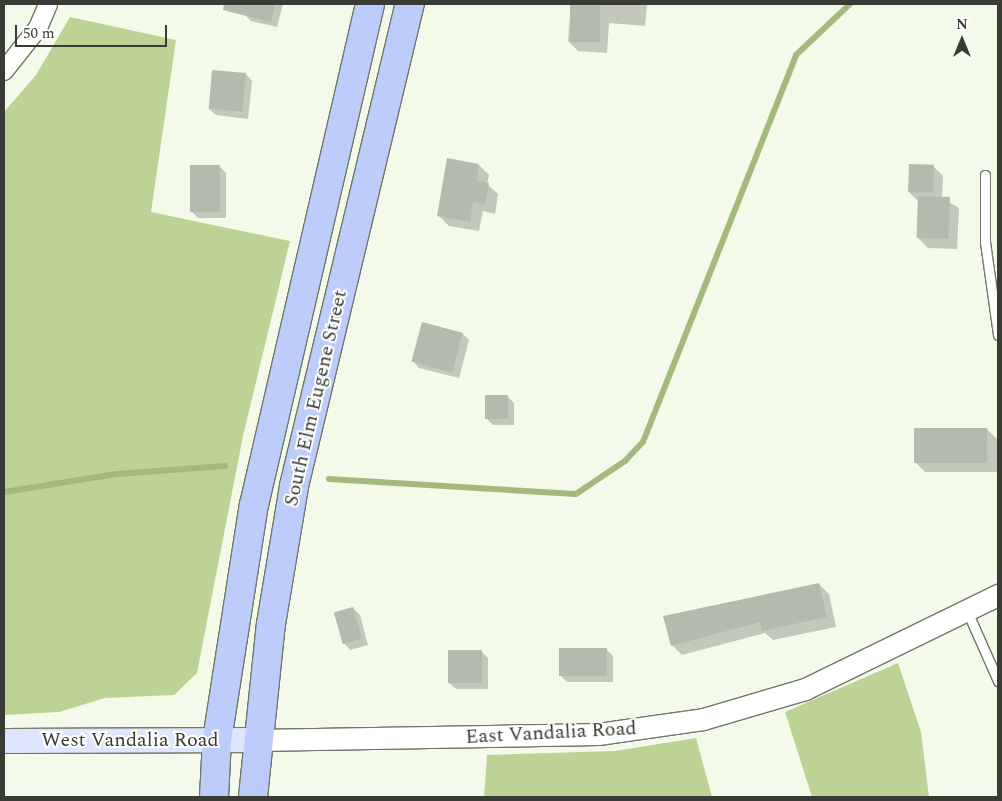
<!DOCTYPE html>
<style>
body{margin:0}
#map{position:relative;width:1002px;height:801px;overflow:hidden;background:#f4faea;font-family:Spectral,serif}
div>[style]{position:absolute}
.forest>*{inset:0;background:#bcd395}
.shadow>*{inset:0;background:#0003}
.stream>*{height:6px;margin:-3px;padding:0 3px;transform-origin:3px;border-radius:3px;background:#a4ba7d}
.building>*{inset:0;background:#b5bbac;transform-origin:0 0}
.roads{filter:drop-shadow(1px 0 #707668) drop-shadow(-1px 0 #707668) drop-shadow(0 1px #707668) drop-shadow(0 -1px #707668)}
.service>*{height:9px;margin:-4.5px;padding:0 4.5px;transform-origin:4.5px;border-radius:4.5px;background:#fff}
.minor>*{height:18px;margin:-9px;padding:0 9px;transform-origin:9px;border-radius:9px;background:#fff}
.tertiary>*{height:21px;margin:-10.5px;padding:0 10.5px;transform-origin:10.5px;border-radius:10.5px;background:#fff}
.secondary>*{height:24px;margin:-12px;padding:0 12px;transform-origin:12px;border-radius:12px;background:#dde6fd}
.primary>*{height:28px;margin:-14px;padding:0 14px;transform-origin:14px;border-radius:14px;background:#bcccfb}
span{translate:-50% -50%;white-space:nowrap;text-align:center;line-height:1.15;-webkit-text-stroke:4px #fff;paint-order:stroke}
.street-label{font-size:20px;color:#393b35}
.frame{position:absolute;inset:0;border:5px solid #393b35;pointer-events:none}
.north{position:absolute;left:937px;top:15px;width:50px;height:50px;-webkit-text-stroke:4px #fff;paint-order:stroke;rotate:0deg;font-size:14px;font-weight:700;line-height:20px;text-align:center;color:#393b35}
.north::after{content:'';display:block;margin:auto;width:18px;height:22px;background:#393b35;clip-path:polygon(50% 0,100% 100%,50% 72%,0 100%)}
.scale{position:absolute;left:15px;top:25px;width:152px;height:22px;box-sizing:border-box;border:2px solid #393b35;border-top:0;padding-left:6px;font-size:15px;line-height:18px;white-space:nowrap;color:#393b35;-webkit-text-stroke:4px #fff;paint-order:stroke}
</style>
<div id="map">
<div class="forest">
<i style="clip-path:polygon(70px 17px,176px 40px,151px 212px,290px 241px,243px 436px,197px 673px,174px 695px,105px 698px,59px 712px,4px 715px,4px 112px,36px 75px)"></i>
<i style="clip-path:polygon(898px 663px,921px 732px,929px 797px,812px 797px,785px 712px)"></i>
<i style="clip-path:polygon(696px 738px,712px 797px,484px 797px,487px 755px,615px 751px)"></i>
</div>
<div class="shadow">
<i style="clip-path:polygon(247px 4px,283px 4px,277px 27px,251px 21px,244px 14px)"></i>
<i style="clip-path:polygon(571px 4px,647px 4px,645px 26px,609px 23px,607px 53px,578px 51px,568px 41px)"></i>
<i style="clip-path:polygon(246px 74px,252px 81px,248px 119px,216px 115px,209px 109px)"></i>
<i style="clip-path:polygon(479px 165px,489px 175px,487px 184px,498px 194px,495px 214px,483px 211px,479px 231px,449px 226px,439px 216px)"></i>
<i style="clip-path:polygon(219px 166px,226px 173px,226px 218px,198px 218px,192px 212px)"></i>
<i style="clip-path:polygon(933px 166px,943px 176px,942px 198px,959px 208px,957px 249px,928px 248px,918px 238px,919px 202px,909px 192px)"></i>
<i style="clip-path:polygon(423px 323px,463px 334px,469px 340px,459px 378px,419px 368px,413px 361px)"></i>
<i style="clip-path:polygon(507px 396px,514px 403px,514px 425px,493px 425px,486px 418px)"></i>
<i style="clip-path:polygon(987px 429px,997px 439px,997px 472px,925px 472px,915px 462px)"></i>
<i style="clip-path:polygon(819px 584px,829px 594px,836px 627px,773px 640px,765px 633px,682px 655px,672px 645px)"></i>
<i style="clip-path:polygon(353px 608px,360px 615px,368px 645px,350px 650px,344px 643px)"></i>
<i style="clip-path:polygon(606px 649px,613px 656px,613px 682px,567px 682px,560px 675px)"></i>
<i style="clip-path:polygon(481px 651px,488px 658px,488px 689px,456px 689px,449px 683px)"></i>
</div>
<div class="stream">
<i style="left:329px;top:479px;width:247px;rotate:3.5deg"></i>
<i style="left:576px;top:494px;width:59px;rotate:-34deg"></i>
<i style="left:625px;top:461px;width:26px;rotate:-47deg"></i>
<i style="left:643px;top:442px;width:416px;rotate:-68.4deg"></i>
<i style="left:796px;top:55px;width:74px;rotate:-43.4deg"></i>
<i style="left:4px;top:492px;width:114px;rotate:-9.1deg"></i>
<i style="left:117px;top:474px;width:108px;rotate:-4.2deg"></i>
</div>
<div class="building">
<i style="clip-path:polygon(224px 4px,275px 4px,271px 22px,223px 10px)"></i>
<i style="left:570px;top:4px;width:30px;height:38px"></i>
<i style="left:212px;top:70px;width:34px;height:39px;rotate:5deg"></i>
<i style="clip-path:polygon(447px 158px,479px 164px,477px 181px,489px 183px,485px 205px,473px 202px,470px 222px,437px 216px)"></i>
<i style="left:909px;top:164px;width:25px;height:28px;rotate:2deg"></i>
<i style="left:190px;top:165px;width:30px;height:47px"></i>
<i style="left:918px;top:196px;width:32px;height:42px;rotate:2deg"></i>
<i style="left:422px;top:322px;width:42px;height:41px;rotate:15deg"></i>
<i style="left:485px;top:395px;width:23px;height:24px"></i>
<i style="left:914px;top:428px;width:73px;height:35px"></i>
<i style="clip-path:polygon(819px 583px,827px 617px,762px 631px,760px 622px,671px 646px,663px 616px)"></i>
<i style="left:353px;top:607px;width:33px;height:20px;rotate:74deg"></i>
<i style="left:559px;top:648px;width:48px;height:28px"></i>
<i style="left:448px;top:650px;width:34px;height:33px"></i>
</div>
<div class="roads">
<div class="service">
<i style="left:985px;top:175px;width:67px;rotate:90deg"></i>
<i style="left:985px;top:242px;width:94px;rotate:82deg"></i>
<i style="left:967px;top:611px;width:77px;rotate:66.1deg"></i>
</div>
<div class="minor">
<i style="left:4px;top:71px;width:55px;rotate:-51.7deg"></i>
<i style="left:38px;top:28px;width:26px;rotate:-67deg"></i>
</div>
<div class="tertiary">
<i style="left:257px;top:740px;width:341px;rotate:-1deg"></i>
<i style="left:598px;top:734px;width:106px;rotate:-8.1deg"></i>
<i style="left:703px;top:719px;width:106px;rotate:-16.4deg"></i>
<i style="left:805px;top:689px;width:215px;rotate:-26deg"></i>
</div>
<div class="secondary">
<i style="left:4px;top:741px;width:253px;rotate:-0.2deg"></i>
</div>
<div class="primary">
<i style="left:214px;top:797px;width:57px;rotate:-87deg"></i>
<i style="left:217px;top:740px;width:238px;rotate:-81.1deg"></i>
<i style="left:254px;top:505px;width:514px;rotate:-76.96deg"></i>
<i style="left:253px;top:797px;width:174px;rotate:-84.1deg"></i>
<i style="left:271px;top:624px;width:140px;rotate:-80.5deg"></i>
<i style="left:294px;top:486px;width:496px;rotate:-76.5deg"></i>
</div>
</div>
<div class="street-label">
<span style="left:316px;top:398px;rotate:-77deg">South Elm Eugene Street</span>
<span style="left:551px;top:733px;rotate:-3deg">East Vandalia Road</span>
<span style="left:130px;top:740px">West Vandalia Road</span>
</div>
<div class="frame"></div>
<div class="north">N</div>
<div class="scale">50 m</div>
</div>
